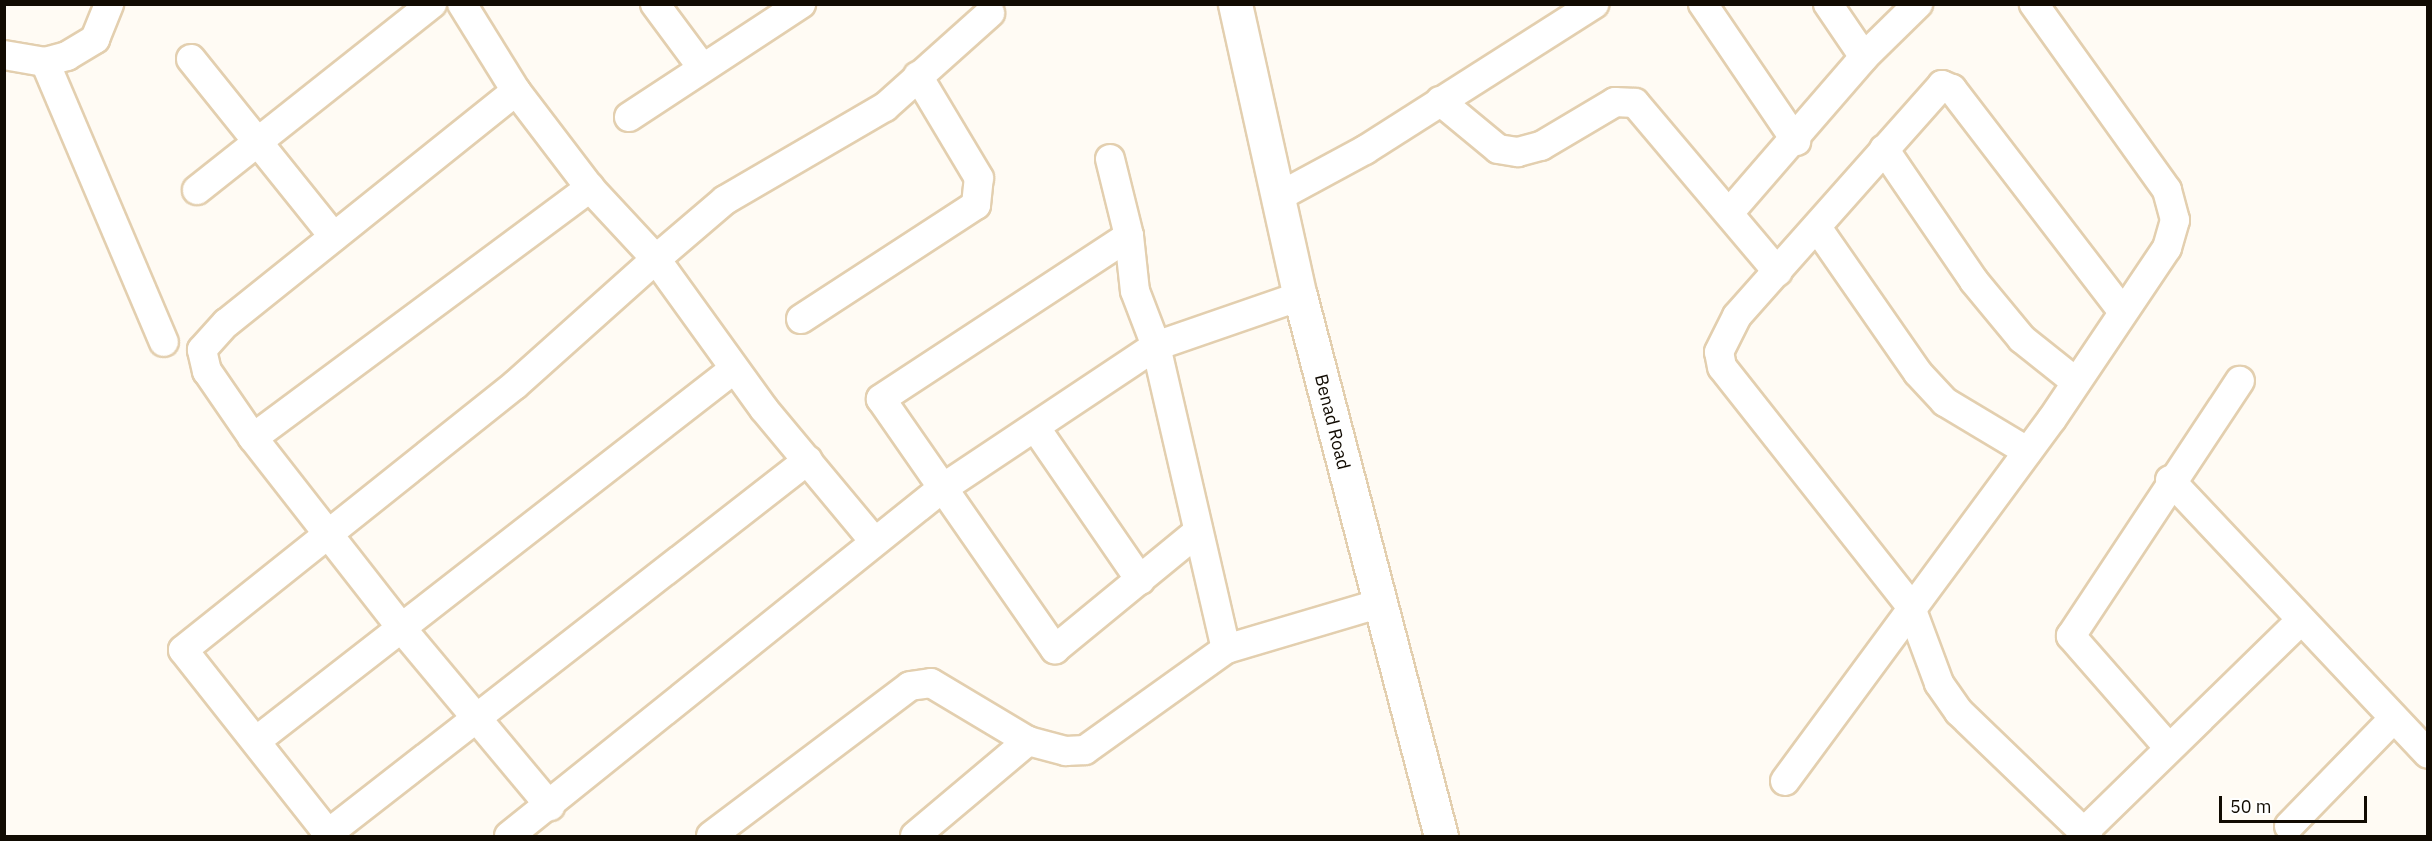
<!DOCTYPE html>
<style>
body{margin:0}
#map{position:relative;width:2432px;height:841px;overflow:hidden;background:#fffbf4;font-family:"IBM Plex Sans",sans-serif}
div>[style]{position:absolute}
.roads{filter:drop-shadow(2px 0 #e3cfaf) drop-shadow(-2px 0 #e3cfaf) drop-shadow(0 2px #e3cfaf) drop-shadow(0 -2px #e3cfaf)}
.minor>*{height:28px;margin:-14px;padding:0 14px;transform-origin:14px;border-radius:14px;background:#fff}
.major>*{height:33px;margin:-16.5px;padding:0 16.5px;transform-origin:16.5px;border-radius:16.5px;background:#fff}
span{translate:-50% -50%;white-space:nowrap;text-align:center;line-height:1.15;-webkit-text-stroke:4.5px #fff;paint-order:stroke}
.street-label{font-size:18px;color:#110b02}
.frame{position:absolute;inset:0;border:6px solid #110b02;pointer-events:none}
.scale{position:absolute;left:2219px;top:796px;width:148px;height:27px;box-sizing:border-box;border:3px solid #110b02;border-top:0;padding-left:8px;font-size:18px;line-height:21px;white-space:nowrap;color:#110b02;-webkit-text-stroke:4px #fff;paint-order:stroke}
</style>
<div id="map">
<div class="roads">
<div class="minor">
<i style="left:655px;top:4px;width:77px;rotate:53.4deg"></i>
<i style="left:1703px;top:4px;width:166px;rotate:55.8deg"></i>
<i style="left:1828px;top:4px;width:64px;rotate:55.8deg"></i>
<i style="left:4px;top:55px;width:42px;rotate:9.7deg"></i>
<i style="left:45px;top:62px;width:23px;rotate:-15deg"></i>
<i style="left:67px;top:56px;width:33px;rotate:-31deg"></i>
<i style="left:95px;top:39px;width:38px;rotate:-68deg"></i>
<i style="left:191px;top:59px;width:228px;rotate:51.2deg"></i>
<i style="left:45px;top:62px;width:304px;rotate:67deg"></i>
<i style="left:516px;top:91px;width:371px;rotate:141.3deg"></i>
<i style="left:226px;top:323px;width:36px;rotate:132deg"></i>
<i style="left:202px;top:350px;width:22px;rotate:77deg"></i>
<i style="left:207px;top:371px;width:81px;rotate:55.5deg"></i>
<i style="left:253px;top:438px;width:242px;rotate:52deg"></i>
<i style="left:402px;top:629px;width:231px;rotate:50.1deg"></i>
<i style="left:1440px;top:101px;width:75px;rotate:39.6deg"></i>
<i style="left:1498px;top:149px;width:20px;rotate:9deg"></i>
<i style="left:1518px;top:152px;width:24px;rotate:-15deg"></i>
<i style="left:1541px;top:146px;width:86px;rotate:-30.7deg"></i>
<i style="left:1615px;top:102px;width:20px;rotate:3deg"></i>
<i style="left:1635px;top:103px;width:221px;rotate:49.8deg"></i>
<i style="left:629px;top:117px;width:206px;rotate:-33.3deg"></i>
<i style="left:1884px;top:149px;width:160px;rotate:55.7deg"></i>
<i style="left:1974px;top:281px;width:75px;rotate:50.4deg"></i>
<i style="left:2022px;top:339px;width:69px;rotate:38.5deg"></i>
<i style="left:1110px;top:159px;width:79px;rotate:76.1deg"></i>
<i style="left:1129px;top:236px;width:55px;rotate:83.8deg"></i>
<i style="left:1135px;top:291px;width:59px;rotate:69.1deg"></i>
<i style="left:1156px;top:346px;width:152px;rotate:-19.1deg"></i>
<i style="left:197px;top:190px;width:300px;rotate:-38.4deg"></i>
<i style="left:1278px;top:197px;width:99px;rotate:-28.4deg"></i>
<i style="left:1365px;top:150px;width:272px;rotate:-32.5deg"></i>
<i style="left:1729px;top:213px;width:206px;rotate:-49.1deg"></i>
<i style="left:1864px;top:57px;width:76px;rotate:-44.5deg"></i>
<i style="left:1818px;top:229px;width:175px;rotate:55.2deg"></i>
<i style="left:1918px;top:373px;width:40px;rotate:47deg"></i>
<i style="left:1945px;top:402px;width:96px;rotate:30.9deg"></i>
<i style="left:1129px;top:236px;width:297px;rotate:146.7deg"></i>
<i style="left:881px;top:399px;width:305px;rotate:55.2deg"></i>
<i style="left:1055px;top:649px;width:183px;rotate:-39.4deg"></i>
<i style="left:801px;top:319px;width:209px;rotate:-33.1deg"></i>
<i style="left:976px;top:205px;width:27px;rotate:-84deg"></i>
<i style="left:979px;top:178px;width:119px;rotate:-120.9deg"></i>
<i style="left:1035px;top:427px;width:186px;rotate:55.5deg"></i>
<i style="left:253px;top:438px;width:420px;rotate:-36.6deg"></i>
<i style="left:2170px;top:480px;width:376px;rotate:46.7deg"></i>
<i style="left:874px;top:541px;width:172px;rotate:-129.8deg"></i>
<i style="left:764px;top:409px;width:185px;rotate:-125.8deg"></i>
<i style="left:656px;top:259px;width:91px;rotate:-40.5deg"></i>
<i style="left:725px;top:200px;width:185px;rotate:-30.2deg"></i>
<i style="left:885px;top:107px;width:141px;rotate:-41.8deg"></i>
<i style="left:256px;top:741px;width:606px;rotate:-37.89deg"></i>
<i style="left:2169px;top:748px;width:149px;rotate:-131.2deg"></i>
<i style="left:2071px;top:636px;width:306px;rotate:-56.5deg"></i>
<i style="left:1785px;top:781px;width:450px;rotate:-53.6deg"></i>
<i style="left:2052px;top:419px;width:206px;rotate:-56.1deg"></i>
<i style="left:2167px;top:248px;width:29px;rotate:-74deg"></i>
<i style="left:2175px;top:220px;width:31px;rotate:-105deg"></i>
<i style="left:2167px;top:190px;width:229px;rotate:-125.6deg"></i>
<i style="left:2289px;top:826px;width:149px;rotate:-45.8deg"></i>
<i style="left:2084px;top:832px;width:303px;rotate:-44.3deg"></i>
<i style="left:325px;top:836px;width:612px;rotate:-37.9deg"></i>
<i style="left:330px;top:836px;width:237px;rotate:-128.3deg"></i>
<i style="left:183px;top:650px;width:425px;rotate:-38.6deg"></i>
<i style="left:515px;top:385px;width:189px;rotate:-41.8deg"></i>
<i style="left:656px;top:259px;width:97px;rotate:-132.9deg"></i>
<i style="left:590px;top:188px;width:122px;rotate:-127.3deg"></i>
<i style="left:516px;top:91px;width:102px;rotate:-121.8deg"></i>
<i style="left:509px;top:836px;width:553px;rotate:-38.76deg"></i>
<i style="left:940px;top:490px;width:260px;rotate:-33.7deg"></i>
<i style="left:1156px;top:346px;width:311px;rotate:77deg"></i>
<i style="left:1226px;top:649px;width:159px;rotate:-16.5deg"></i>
<i style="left:711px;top:836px;width:249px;rotate:-37deg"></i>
<i style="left:910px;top:686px;width:21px;rotate:-8deg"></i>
<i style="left:931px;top:683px;width:113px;rotate:30.9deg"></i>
<i style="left:915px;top:836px;width:148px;rotate:-40.1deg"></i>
<i style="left:1028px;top:741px;width:39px;rotate:15deg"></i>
<i style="left:1066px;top:751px;width:19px;rotate:-3deg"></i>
<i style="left:1085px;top:750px;width:173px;rotate:-35.6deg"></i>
<i style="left:2088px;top:836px;width:179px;rotate:-136.1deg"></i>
<i style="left:1959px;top:712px;width:35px;rotate:-125deg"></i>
<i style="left:1939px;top:683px;width:83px;rotate:-110.4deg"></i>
<i style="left:1910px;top:605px;width:303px;rotate:-128.3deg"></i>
<i style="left:1722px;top:367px;width:15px;rotate:-101deg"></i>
<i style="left:1719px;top:352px;width:40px;rotate:-63.4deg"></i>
<i style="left:1737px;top:316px;width:309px;rotate:-48.4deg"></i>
<i style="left:1942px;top:85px;width:11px;rotate:22deg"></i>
<i style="left:1952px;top:89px;width:281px;rotate:52.5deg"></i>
</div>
<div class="major">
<i style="left:1235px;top:4px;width:299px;rotate:77.5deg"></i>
<i style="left:1300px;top:296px;width:558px;rotate:75.37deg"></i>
</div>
</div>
<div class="street-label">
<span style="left:1332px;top:422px;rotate:76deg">Benad Road</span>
</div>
<div class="frame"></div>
<div class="scale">50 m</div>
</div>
